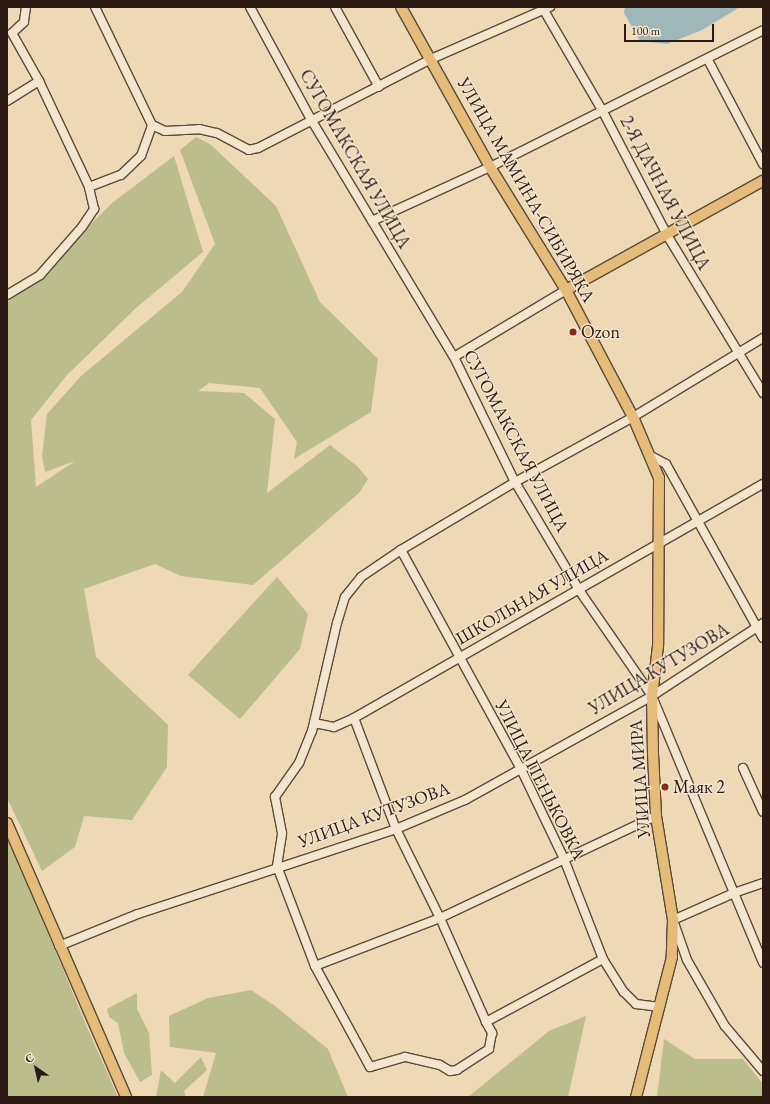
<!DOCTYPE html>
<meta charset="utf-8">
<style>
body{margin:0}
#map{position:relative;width:770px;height:1104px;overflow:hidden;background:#edd9b3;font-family:"EB Garamond",serif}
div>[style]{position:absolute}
.green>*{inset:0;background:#bbbe8a}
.water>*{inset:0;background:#9eb7b8}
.roads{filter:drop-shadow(1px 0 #5b4a3a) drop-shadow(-1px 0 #5b4a3a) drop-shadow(0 1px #5b4a3a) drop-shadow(0 -1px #5b4a3a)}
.minor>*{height:8px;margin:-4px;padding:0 4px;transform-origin:4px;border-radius:4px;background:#f3e6ce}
.major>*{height:10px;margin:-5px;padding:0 5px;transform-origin:5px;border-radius:5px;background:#e6bc7a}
.dots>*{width:11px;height:11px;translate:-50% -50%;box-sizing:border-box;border:2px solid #f3e6ce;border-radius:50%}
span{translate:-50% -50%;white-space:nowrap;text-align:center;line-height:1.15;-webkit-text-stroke:3px #f3e6ce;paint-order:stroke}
.street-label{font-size:18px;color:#2a1a12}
.poi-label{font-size:18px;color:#2a1a12}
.left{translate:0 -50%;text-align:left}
.frame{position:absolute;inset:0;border:8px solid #2a1a12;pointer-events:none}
.north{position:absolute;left:16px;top:1048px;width:40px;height:40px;-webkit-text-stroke:3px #f3e6ce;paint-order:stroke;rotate:326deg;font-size:11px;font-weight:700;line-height:16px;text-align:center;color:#2a1a12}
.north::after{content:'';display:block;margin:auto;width:14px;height:18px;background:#2a1a12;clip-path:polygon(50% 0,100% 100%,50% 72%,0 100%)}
.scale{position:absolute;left:624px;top:24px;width:90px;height:18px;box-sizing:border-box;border:2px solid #2a1a12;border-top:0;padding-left:5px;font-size:12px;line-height:14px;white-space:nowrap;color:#2a1a12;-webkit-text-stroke:3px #f3e6ce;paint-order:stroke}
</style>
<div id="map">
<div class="green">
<i style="clip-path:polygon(196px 137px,210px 144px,276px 206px,320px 302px,378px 359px,371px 412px,294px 459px,297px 442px,260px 388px,209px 383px,198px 391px,244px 393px,275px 419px,267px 493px,330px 445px,357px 466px,368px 479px,359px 493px,253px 585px,181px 576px,155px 564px,84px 589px,96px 657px,168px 725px,167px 767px,132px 820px,84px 816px,75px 847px,42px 871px,7px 798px,7px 302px,38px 277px,112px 203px,174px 156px,203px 252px,136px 308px,67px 375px,31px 420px,36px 487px,75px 461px,45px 472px,42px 456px,47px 414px,81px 376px,182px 292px,215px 244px,180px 150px)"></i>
<i style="clip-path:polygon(277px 577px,308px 614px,300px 649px,240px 719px,188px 675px)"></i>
<i style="clip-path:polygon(7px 834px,86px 1025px,118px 1097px,7px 1097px)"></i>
<i style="clip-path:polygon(251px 990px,275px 1006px,328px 1049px,348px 1097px,203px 1097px,216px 1053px,170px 1047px,169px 1016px,208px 998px)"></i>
<i style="clip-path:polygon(137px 993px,137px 1009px,149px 1033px,152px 1075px,140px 1082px,124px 1053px,118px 1023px,109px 1017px,107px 1009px)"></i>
<i style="clip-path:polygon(586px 1016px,568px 1097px,468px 1097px,549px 1031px)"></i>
<i style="clip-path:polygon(664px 1039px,695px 1059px,743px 1059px,763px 1084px,763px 1097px,657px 1097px)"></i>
<i style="clip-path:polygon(201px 1057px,207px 1070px,184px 1091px,186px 1097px,156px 1097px,161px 1070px,175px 1083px)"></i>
</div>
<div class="water">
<i style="clip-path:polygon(625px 7px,740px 7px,702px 30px,667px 44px,640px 41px,624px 13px)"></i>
</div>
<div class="roads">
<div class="minor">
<i style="left:26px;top:7px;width:15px;rotate:98deg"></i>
<i style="left:24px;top:22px;width:16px;rotate:137deg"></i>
<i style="left:12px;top:33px;width:55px;rotate:60.6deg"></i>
<i style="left:39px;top:81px;width:117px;rotate:64.7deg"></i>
<i style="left:95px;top:7px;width:131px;rotate:64.2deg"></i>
<i style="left:250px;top:7px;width:130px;rotate:61.5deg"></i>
<i style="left:312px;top:121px;width:275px;rotate:59deg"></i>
<i style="left:454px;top:357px;width:139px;rotate:64deg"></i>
<i style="left:515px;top:482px;width:126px;rotate:59.3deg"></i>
<i style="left:579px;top:590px;width:129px;rotate:55.4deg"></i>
<i style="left:652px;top:696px;width:289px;rotate:67.4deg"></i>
<i style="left:335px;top:7px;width:91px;rotate:61.2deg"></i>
<i style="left:542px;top:7px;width:119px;rotate:59.8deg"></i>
<i style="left:602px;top:110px;width:141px;rotate:62.5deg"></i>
<i style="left:667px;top:235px;width:185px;rotate:58.7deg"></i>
<i style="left:708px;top:60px;width:118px;rotate:62.1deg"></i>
<i style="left:7px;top:101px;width:38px;rotate:-32deg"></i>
<i style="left:372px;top:221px;width:130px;rotate:-24.6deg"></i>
<i style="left:490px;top:167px;width:305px;rotate:-26.6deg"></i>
<i style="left:7px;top:295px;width:39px;rotate:-31deg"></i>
<i style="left:40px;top:275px;width:64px;rotate:-48.8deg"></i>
<i style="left:82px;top:227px;width:22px;rotate:-56deg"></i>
<i style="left:94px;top:209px;width:23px;rotate:-103deg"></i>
<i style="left:89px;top:187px;width:34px;rotate:-21deg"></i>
<i style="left:121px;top:175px;width:28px;rotate:-44deg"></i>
<i style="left:141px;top:156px;width:33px;rotate:-70deg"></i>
<i style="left:152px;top:125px;width:14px;rotate:25deg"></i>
<i style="left:165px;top:131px;width:34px;rotate:-3deg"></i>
<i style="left:199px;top:129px;width:18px;rotate:13deg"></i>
<i style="left:217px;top:133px;width:36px;rotate:28deg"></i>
<i style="left:249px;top:150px;width:9px;rotate:-13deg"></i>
<i style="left:258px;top:148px;width:195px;rotate:-27.2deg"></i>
<i style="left:431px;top:59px;width:130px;rotate:-23.6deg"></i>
<i style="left:454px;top:357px;width:131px;rotate:-30.9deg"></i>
<i style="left:651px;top:456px;width:17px;rotate:28deg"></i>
<i style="left:666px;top:464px;width:199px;rotate:60.9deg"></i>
<i style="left:401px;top:550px;width:247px;rotate:61.3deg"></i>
<i style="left:520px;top:767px;width:102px;rotate:64.4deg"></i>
<i style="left:564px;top:859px;width:107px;rotate:68.7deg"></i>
<i style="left:603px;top:959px;width:39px;rotate:58deg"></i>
<i style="left:624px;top:992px;width:17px;rotate:45deg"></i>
<i style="left:636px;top:1004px;width:24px;rotate:7deg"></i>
<i style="left:354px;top:718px;width:119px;rotate:69.3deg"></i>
<i style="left:396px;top:829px;width:99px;rotate:63.7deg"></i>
<i style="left:440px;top:918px;width:114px;rotate:66.1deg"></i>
<i style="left:314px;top:723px;width:20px;rotate:11deg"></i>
<i style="left:334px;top:727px;width:22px;rotate:-24deg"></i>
<i style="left:354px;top:718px;width:471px;rotate:-29.8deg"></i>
<i style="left:743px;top:768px;width:48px;rotate:65.6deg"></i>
<i style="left:763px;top:883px;width:31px;rotate:161deg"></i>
<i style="left:734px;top:893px;width:67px;rotate:156.1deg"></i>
<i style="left:673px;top:920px;width:42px;rotate:70.7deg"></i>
<i style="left:687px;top:960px;width:76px;rotate:60.1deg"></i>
<i style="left:725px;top:1026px;width:59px;rotate:49.8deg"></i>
<i style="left:59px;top:946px;width:85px;rotate:-22.1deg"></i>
<i style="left:138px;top:914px;width:272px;rotate:-18.2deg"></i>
<i style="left:396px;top:829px;width:75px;rotate:-22.8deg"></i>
<i style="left:465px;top:800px;width:214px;rotate:-29.1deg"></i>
<i style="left:652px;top:696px;width:133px;rotate:-33.3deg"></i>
<i style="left:603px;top:959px;width:133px;rotate:151.7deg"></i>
<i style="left:486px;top:1022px;width:13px;rotate:61deg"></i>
<i style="left:492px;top:1033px;width:16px;rotate:101deg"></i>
<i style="left:489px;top:1049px;width:38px;rotate:147deg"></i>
<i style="left:457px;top:1070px;width:7px;rotate:172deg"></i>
<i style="left:450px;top:1071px;width:12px;rotate:-149deg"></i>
<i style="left:440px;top:1065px;width:36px;rotate:-167deg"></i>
<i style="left:405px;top:1057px;width:36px;rotate:164deg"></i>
<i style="left:370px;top:1067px;width:115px;rotate:-118.6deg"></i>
<i style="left:315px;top:966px;width:107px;rotate:-110.8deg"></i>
<i style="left:277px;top:866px;width:33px;rotate:-81deg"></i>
<i style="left:282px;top:833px;width:37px;rotate:-101deg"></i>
<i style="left:275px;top:797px;width:42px;rotate:-54.8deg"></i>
<i style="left:299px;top:763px;width:35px;rotate:-68deg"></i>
<i style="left:312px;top:731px;width:111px;rotate:-77deg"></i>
<i style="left:337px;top:623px;width:27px;rotate:-73deg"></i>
<i style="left:345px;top:597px;width:26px;rotate:-51deg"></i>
<i style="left:361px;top:577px;width:48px;rotate:-34deg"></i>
<i style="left:401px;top:550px;width:133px;rotate:-30.8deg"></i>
<i style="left:515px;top:482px;width:135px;rotate:-28.8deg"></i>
<i style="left:633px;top:417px;width:152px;rotate:-31.3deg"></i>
<i style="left:315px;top:966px;width:134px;rotate:-21deg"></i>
<i style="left:440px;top:918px;width:239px;rotate:-25.3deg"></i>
</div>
<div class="major">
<i style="left:401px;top:7px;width:183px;rotate:60.9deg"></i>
<i style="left:490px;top:167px;width:145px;rotate:58.3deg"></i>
<i style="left:566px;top:290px;width:144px;rotate:62.2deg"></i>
<i style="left:633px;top:417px;width:66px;rotate:66.9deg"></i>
<i style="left:659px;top:478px;width:168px;rotate:90.3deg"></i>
<i style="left:658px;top:646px;width:50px;rotate:96.8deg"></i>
<i style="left:652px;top:696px;width:58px;rotate:89deg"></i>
<i style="left:653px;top:754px;width:62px;rotate:87.2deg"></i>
<i style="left:656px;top:816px;width:105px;rotate:80.7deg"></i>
<i style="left:673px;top:920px;width:37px;rotate:92deg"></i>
<i style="left:672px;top:957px;width:145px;rotate:104.4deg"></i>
<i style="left:566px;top:290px;width:225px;rotate:-29deg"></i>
<i style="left:7px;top:823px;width:299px;rotate:66.5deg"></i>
</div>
</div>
<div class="dots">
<i style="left:573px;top:332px;background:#8f2418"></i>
<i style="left:665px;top:787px;background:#8f2418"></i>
</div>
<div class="street-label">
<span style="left:355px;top:159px;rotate:60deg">СУГОМАКСКАЯ УЛИЦА</span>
<span style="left:526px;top:190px;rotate:60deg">УЛИЦА МАМИНА-СИБИРЯКА</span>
<span style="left:665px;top:193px;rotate:62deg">2-Я ДАЧНАЯ УЛИЦА</span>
<span style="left:516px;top:441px;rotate:62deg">СУГОМАКСКАЯ УЛИЦА</span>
<span style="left:532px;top:597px;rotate:-30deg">ШКОЛЬНАЯ УЛИЦА</span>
<span style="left:659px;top:669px;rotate:-31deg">УЛИЦА КУТУЗОВА</span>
<span style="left:640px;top:779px;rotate:-94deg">УЛИЦА МИРА</span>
<span style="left:540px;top:780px;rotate:63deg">УЛИЦА ПЕНЬКОВКА</span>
<span style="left:374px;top:815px;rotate:-20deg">УЛИЦА КУТУЗОВА</span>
</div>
<div class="poi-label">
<span class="left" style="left:581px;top:332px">Ozon</span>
<span class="left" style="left:673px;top:787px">Маяк 2</span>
</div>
<div class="frame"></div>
<div class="north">С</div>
<div class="scale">100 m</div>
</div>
